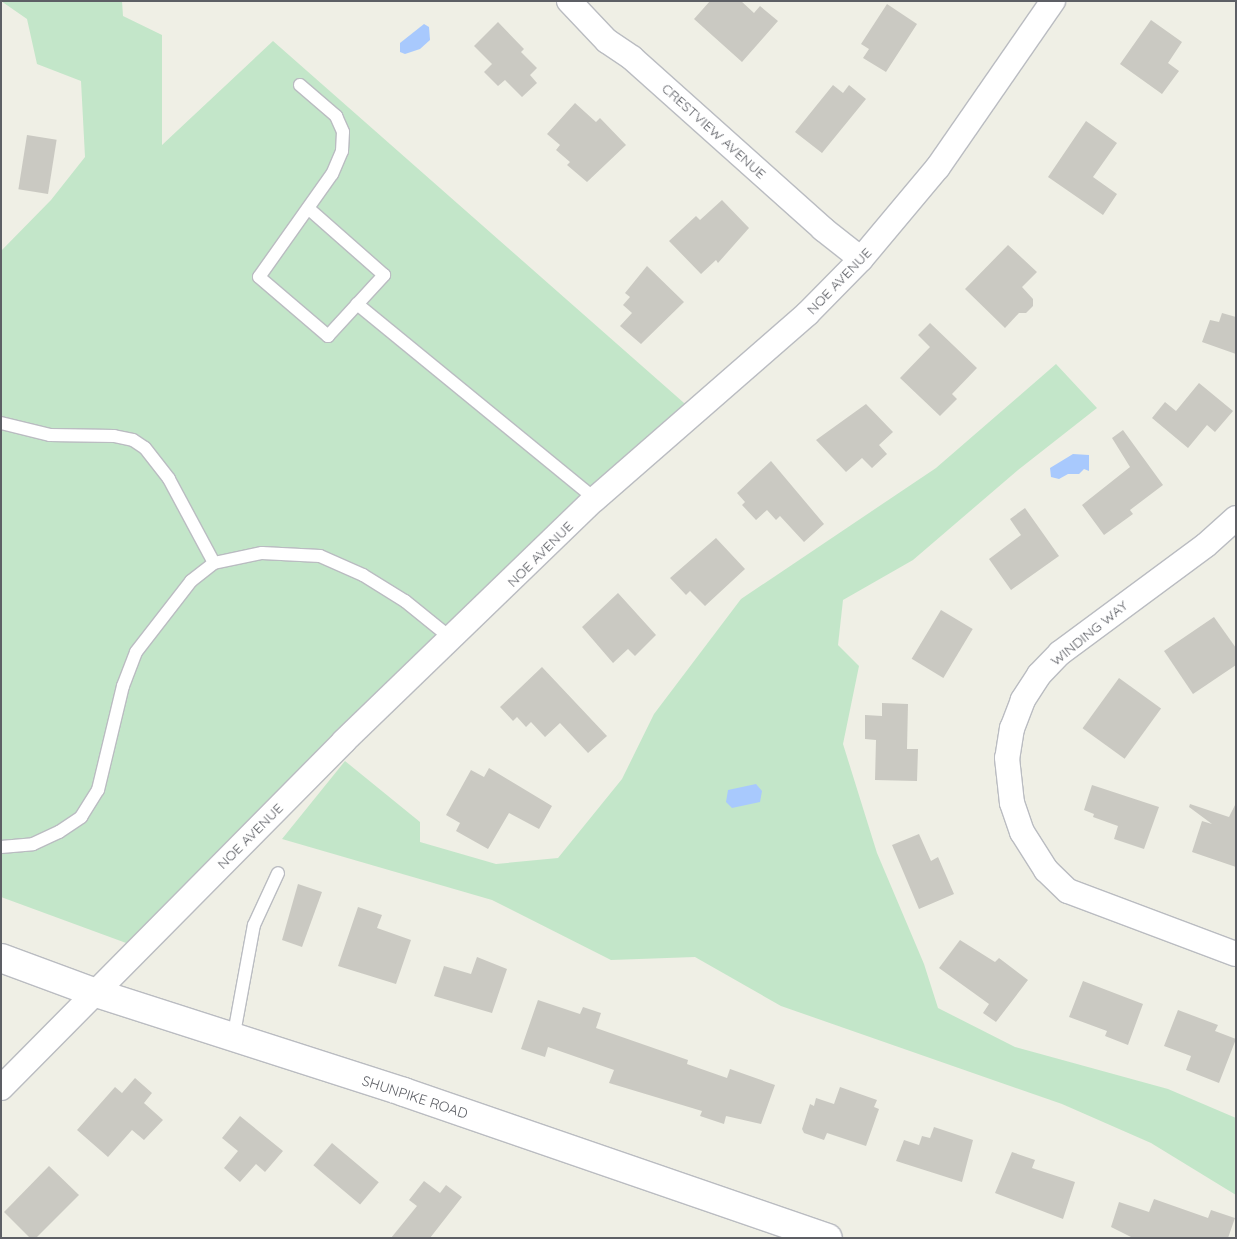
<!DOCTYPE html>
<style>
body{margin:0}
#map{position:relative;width:1237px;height:1239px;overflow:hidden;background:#efefe5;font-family:Quicksand,sans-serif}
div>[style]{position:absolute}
.green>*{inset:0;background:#c3e6c9}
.water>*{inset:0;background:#a8c9fd}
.building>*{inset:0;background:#cac9c2;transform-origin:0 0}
.roads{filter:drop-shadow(1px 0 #babcc1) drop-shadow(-1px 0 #babcc1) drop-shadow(0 1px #babcc1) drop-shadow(0 -1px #babcc1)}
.service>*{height:12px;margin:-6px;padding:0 6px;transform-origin:6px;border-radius:6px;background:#fff}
.minor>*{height:24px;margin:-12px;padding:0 12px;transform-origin:12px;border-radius:12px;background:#fff}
.secondary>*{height:28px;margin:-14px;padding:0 14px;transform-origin:14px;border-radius:14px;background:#fff}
span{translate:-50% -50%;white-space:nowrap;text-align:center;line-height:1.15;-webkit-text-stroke:5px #fff;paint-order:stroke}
.street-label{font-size:14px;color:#5d5f65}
.frame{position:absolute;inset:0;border:2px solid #5d5f65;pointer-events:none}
</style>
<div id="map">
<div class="green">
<i style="clip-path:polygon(1px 1px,122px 1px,123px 16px,162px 35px,162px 145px,273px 41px,692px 410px,137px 947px,1px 897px,1px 251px,51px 200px,85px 157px,81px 81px,37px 64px,27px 19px)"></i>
<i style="clip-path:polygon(1056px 364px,1097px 408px,1018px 470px,913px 560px,843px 600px,838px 645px,859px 666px,843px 744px,877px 853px,924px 964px,938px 1008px,1015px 1047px,1168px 1089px,1236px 1118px,1236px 1195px,1151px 1143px,1062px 1104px,781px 1006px,695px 957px,611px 960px,492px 900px,282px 839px,345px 761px,420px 822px,420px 842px,496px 864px,558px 858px,622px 779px,654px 714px,741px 599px,936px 468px)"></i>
</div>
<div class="water">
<i style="clip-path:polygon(424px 24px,429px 27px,430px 40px,420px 49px,405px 54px,400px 52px,400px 43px)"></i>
<i style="clip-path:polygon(1073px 454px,1089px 455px,1089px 471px,1084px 469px,1079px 474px,1068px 474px,1059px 479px,1051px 477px,1050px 468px)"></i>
<i style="clip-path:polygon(756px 784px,762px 791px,760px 802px,732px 808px,726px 802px,728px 790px)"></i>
</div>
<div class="building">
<i style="clip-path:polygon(710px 1px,741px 1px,754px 13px,760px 6px,778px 21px,742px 62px,694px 19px)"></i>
<i style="clip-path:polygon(887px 4px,917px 24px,886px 72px,863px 58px,869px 49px,861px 44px)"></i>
<i style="clip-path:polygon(1151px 20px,1182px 42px,1168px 63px,1179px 71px,1162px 94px,1120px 64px)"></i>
<i style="clip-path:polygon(498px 22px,524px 49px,521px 52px,537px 68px,530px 75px,537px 83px,522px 97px,505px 80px,498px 86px,484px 72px,492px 64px,474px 46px)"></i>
<i style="clip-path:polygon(833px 85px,843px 93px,849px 85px,866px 99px,822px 153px,795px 132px)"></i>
<i style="clip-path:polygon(575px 103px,596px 122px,600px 118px,626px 145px,587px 182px,567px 165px,570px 162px,556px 150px,560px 145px,547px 134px)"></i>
<i style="clip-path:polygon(1086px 121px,1117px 143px,1093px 177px,1117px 194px,1103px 215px,1048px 177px)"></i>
<i style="left:27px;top:135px;width:30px;height:55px;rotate:9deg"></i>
<i style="clip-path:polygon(722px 200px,749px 228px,718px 263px,716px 260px,701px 274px,669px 241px,696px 216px,700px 220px)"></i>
<i style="clip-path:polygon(1008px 245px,1037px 272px,1022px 287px,1033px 299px,1033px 306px,1026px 313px,1019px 313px,1005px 328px,965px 289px)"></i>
<i style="clip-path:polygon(647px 266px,684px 302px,641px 344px,620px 326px,632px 313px,623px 305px,630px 297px,625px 293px)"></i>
<i style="clip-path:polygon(1222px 313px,1236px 317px,1236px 354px,1202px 342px,1210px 320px,1219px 322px)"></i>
<i style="clip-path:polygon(930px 323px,977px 368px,952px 394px,957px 399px,940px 416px,900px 378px,930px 347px,918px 335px)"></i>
<i style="clip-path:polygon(1199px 383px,1233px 411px,1215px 432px,1207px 425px,1188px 448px,1152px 418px,1165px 402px,1176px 411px)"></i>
<i style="clip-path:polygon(866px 404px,893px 432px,879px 445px,887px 454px,872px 468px,862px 458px,846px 472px,816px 440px)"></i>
<i style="clip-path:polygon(1123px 430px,1163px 485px,1130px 510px,1133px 514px,1104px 535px,1082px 505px,1130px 467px,1112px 438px)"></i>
<i style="clip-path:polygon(771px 461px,824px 524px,804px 542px,780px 516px,776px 520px,767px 510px,756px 520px,742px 505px,745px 502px,737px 493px)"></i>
<i style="clip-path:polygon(1025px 508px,1059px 556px,1011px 590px,989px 559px,1021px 535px,1010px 519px)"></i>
<i style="clip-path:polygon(716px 538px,745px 569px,705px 606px,690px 591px,686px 595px,670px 578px)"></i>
<i style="clip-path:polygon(618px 593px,656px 635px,635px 656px,628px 649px,613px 663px,582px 627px)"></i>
<i style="left:941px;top:610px;width:37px;height:57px;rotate:31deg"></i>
<i style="clip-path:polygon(1214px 617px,1236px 648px,1236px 665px,1193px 694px,1164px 651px)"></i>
<i style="clip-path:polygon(542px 667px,607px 736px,588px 753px,560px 723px,545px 737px,531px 722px,526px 727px,517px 717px,513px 721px,500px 707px)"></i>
<i style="left:1119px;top:678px;width:52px;height:62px;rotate:36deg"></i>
<i style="clip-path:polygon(882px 703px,908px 704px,907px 749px,918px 749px,917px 781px,875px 780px,876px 740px,865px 739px,865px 715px,882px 716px)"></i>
<i style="clip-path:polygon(489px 768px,552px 806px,539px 829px,509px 813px,488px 849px,456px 831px,460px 823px,446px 815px,471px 770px,484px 777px)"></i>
<i style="clip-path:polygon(1092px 785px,1159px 807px,1144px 849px,1114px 839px,1118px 826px,1093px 817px,1094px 814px,1084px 810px)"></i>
<i style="clip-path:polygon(1236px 803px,1236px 867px,1192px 852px,1202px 821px,1212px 824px,1189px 807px,1190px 804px,1229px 817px)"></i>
<i style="clip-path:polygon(919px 834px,931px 861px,938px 857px,954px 894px,919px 909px,892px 845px)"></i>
<i style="clip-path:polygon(298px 884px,322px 892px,302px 947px,282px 940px)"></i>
<i style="clip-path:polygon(358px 907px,382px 915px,377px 928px,411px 940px,396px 984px,338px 966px)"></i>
<i style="clip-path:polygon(960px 940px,995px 962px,999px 958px,1028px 980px,996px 1022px,983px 1013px,989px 1004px,939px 968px)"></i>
<i style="clip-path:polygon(477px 957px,507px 969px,492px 1013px,434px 996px,444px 966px,471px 974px)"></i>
<i style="clip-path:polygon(1083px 981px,1143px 1004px,1128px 1045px,1105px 1036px,1107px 1031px,1069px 1017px)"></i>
<i style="clip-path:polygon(538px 1000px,580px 1014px,583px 1007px,601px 1013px,596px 1028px,688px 1060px,687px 1064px,727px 1078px,730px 1069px,775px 1085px,761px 1124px,726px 1116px,724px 1124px,700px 1116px,702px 1111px,609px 1083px,614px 1070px,548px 1047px,545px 1057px,521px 1049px)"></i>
<i style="clip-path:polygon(1178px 1010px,1218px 1025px,1215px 1031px,1236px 1039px,1219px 1083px,1186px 1070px,1191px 1056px,1164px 1046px)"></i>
<i style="clip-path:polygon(135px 1078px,152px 1093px,144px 1103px,163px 1120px,144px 1140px,132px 1130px,108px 1157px,77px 1130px,115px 1087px,122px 1093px)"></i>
<i style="clip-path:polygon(840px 1087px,877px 1100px,874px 1107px,879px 1109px,866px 1146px,827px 1133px,824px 1140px,804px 1133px,802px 1129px,810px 1104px,814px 1106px,816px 1098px,834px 1104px)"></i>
<i style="clip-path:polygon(240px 1116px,283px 1151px,265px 1172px,256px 1164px,240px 1182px,224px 1168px,238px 1151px,222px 1138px)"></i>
<i style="clip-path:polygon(934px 1127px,973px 1140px,962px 1182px,896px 1161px,904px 1140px,919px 1145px,922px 1136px,930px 1138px)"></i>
<i style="left:332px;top:1143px;width:61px;height:29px;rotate:40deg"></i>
<i style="clip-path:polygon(1012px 1152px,1035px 1160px,1032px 1168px,1075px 1182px,1063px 1219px,995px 1193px)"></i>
<i style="clip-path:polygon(49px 1166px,79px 1195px,36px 1238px,30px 1238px,4px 1212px)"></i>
<i style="clip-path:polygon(424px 1181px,440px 1193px,446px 1185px,462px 1197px,430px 1238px,391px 1238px,417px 1206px,409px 1200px)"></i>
<i style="clip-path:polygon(1154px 1199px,1208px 1218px,1211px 1210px,1235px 1218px,1228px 1238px,1133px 1238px,1111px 1227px,1119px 1202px,1149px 1212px)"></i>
</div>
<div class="roads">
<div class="service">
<i style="left:300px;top:85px;width:48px;rotate:40.7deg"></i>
<i style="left:336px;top:116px;width:17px;rotate:66deg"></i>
<i style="left:343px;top:132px;width:19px;rotate:93deg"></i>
<i style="left:342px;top:151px;width:25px;rotate:113deg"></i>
<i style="left:332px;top:174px;width:126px;rotate:125.3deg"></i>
<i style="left:259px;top:277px;width:91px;rotate:40.5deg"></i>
<i style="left:328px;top:336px;width:83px;rotate:-47.4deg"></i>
<i style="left:384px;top:275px;width:101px;rotate:-138.6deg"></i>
<i style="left:357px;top:304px;width:308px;rotate:39.3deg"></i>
<i style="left:1px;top:423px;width:50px;rotate:13.8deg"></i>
<i style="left:50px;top:435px;width:64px;rotate:0.9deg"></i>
<i style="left:114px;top:436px;width:19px;rotate:12deg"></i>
<i style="left:133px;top:440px;width:14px;rotate:34deg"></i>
<i style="left:145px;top:448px;width:39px;rotate:52deg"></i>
<i style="left:169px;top:479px;width:95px;rotate:61.8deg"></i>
<i style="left:1px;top:847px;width:32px;rotate:-5deg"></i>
<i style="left:33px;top:844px;width:29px;rotate:-25deg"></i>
<i style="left:59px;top:832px;width:27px;rotate:-34deg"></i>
<i style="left:81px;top:817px;width:32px;rotate:-58deg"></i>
<i style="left:98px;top:790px;width:107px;rotate:-76.5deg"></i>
<i style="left:123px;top:686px;width:36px;rotate:-69deg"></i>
<i style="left:136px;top:652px;width:90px;rotate:-52.2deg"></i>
<i style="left:191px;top:581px;width:29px;rotate:-38deg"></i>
<i style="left:214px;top:563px;width:49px;rotate:-11.8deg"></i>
<i style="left:262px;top:553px;width:58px;rotate:3deg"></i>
<i style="left:320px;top:556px;width:47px;rotate:23.8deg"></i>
<i style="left:363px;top:575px;width:49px;rotate:31.8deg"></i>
<i style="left:405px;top:601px;width:60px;rotate:39deg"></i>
<i style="left:233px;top:1039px;width:116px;rotate:-79.6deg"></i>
<i style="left:254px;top:925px;width:57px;rotate:-65.2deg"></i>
</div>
<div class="minor">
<i style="left:569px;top:1px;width:55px;rotate:46.5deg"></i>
<i style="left:607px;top:41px;width:30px;rotate:34deg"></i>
<i style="left:632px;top:58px;width:256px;rotate:41.8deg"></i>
<i style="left:823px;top:229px;width:48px;rotate:38.3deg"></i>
<i style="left:1236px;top:518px;width:40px;rotate:138deg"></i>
<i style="left:1206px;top:545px;width:182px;rotate:143.5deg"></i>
<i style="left:1060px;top:653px;width:30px;rotate:134deg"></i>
<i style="left:1039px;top:675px;width:30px;rotate:123deg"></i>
<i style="left:1023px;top:700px;width:30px;rotate:111deg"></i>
<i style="left:1012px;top:728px;width:30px;rotate:99deg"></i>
<i style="left:1007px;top:758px;width:45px;rotate:83.7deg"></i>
<i style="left:1012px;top:803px;width:31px;rotate:71deg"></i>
<i style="left:1022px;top:832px;width:45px;rotate:57.7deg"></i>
<i style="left:1046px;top:870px;width:30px;rotate:44deg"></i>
<i style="left:1068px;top:891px;width:179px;rotate:20.6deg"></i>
<i style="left:1px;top:1088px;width:488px;rotate:-45.3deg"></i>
<i style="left:344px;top:741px;width:349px;rotate:-44deg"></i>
<i style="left:595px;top:499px;width:281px;rotate:-41.1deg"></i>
<i style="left:807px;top:314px;width:77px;rotate:-45.5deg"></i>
<i style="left:861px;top:259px;width:120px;rotate:-50.1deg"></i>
<i style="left:938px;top:167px;width:202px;rotate:-55.3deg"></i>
</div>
<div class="secondary">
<i style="left:1px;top:958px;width:98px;rotate:20.3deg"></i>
<i style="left:93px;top:992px;width:327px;rotate:17.8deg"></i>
<i style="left:404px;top:1092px;width:448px;rotate:19deg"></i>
</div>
</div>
<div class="street-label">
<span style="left:714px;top:131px;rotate:42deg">CRESTVIEW AVENUE</span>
<span style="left:839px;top:281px;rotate:-46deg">NOE AVENUE</span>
<span style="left:540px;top:554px;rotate:-45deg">NOE AVENUE</span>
<span style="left:1089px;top:633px;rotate:-39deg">WINDING WAY</span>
<span style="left:250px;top:836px;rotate:-45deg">NOE AVENUE</span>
<span style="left:415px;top:1097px;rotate:18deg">SHUNPIKE ROAD</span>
</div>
<div class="frame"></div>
</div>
